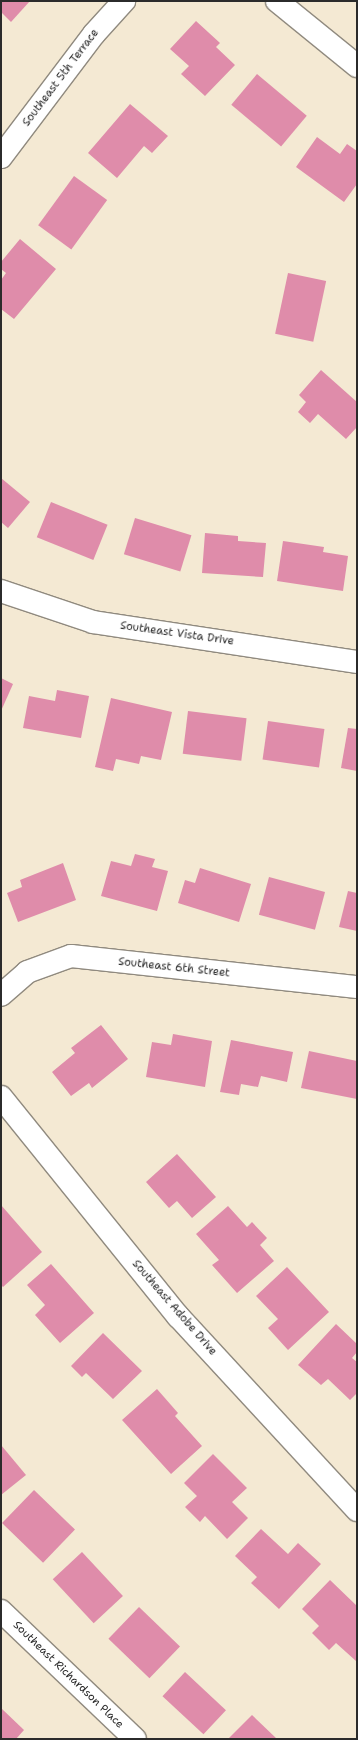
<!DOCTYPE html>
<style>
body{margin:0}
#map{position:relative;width:358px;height:1740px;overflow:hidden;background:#f4e9d3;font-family:"Shantell Sans",sans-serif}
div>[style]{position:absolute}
.building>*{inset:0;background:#df8caa;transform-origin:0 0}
.roads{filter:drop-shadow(1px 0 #908a7f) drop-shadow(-1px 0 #908a7f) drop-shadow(0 1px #908a7f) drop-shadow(0 -1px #908a7f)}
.street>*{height:22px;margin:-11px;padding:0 11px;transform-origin:11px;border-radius:11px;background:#fff}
span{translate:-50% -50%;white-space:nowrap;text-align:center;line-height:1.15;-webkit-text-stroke:4px #fff;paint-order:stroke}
.street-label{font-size:11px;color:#2b2b2b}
.frame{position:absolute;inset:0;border:2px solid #2b2b2b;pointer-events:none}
</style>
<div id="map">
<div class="building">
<i style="clip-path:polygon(1px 1px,30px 1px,11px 22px,1px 12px)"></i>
<i style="clip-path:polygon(196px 21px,220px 43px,216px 47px,235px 65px,205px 96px,181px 74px,189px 66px,170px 49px)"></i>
<i style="left:257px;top:74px;width:65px;height:40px;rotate:40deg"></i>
<i style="clip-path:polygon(130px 104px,168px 136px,152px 153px,144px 146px,117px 178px,88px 153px)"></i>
<i style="clip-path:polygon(317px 137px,340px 154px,347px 144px,357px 151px,357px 184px,344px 202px,296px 167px)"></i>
<i style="left:74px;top:176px;width:41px;height:61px;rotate:36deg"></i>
<i style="clip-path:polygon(20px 239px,56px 269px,14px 319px,1px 309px,1px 280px,6px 273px,1px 269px,1px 262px)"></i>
<i style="left:288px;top:273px;width:39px;height:62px;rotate:12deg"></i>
<i style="clip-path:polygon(321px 370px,357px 402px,357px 427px,346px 439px,318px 414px,310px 423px,298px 412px,306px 402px,299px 395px)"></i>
<i style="clip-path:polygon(1px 478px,30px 502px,8px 528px,1px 522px)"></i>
<i style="left:51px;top:502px;width:61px;height:38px;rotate:22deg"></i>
<i style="left:135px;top:518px;width:59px;height:38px;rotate:17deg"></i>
<i style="clip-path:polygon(205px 533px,238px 536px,238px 541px,266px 543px,263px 577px,202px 573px)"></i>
<i style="clip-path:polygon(283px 541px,324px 547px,323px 552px,348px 556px,343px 591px,277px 581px)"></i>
<i style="clip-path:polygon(1px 678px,13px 684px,1px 711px)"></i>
<i style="clip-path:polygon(57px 690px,89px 696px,81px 738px,23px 728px,29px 696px,55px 701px)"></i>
<i style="clip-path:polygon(111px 698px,172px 712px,161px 760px,141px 756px,139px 764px,116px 759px,113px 771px,95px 767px)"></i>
<i style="left:188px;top:711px;width:59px;height:43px;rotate:7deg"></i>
<i style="left:268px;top:721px;width:57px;height:39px;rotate:8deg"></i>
<i style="clip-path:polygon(348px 728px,357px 729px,357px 771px,341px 768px)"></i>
<i style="clip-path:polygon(135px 854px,155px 859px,152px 867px,168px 871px,157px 911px,101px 896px,111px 861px,131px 866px)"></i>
<i style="clip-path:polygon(63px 863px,76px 900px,18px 922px,7px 893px,22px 887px,20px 880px)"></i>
<i style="clip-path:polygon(200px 868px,251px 884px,239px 922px,178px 903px,185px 880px,195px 883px)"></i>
<i style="left:269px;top:877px;width:58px;height:39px;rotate:15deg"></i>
<i style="clip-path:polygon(348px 891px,357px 893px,357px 931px,339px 927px)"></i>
<i style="clip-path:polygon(101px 1025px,128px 1059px,92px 1088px,89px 1083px,71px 1096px,52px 1072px,75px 1053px,71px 1048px)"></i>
<i style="clip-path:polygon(173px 1034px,212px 1041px,205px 1087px,146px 1077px,152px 1042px,171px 1045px)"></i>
<i style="clip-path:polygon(231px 1040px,293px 1052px,287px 1082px,261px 1076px,258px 1087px,241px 1084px,239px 1095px,220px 1092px)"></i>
<i style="clip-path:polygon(309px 1051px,357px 1061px,357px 1099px,301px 1088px)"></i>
<i style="clip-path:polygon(177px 1154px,216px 1197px,192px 1218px,177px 1201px,169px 1208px,146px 1182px)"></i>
<i style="clip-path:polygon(1px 1205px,42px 1252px,3px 1287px,1px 1285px)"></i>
<i style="clip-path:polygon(228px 1206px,247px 1227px,252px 1222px,267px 1238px,260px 1245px,274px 1261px,237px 1293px,212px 1265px,219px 1260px,196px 1234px)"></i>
<i style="clip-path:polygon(51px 1264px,94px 1313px,60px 1343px,35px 1315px,45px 1305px,27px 1285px)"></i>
<i style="clip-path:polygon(287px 1267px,329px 1312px,288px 1350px,268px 1328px,278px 1319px,256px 1296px)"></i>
<i style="clip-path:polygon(336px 1324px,357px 1344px,357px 1352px,352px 1358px,357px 1362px,357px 1393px,350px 1400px,328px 1379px,321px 1385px,298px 1365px)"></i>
<i style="clip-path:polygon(103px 1333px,142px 1371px,113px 1399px,86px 1373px,82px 1377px,71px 1366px)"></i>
<i style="clip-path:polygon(157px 1389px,178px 1413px,175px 1416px,202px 1446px,171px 1474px,122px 1420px)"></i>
<i style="clip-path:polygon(1px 1445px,26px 1475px,1px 1495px)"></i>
<i style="clip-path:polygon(213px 1454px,247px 1488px,232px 1502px,248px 1518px,227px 1539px,205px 1516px,200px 1522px,185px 1507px,197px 1496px,184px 1483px)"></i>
<i style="left:34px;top:1490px;width:57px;height:46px;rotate:44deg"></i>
<i style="clip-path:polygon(261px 1529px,288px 1554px,298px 1543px,321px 1564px,279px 1609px,251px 1583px,257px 1577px,235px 1556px)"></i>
<i style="left:82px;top:1552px;width:60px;height:40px;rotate:47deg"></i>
<i style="clip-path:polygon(330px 1580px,357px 1606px,356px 1661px,336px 1643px,329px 1650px,312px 1633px,319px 1626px,302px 1609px)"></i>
<i style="left:139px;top:1607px;width:57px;height:44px;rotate:44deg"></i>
<i style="left:185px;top:1672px;width:56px;height:33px;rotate:43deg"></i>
<i style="clip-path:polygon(1px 1708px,24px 1730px,16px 1739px,1px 1739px)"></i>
<i style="clip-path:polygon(252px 1715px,277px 1739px,228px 1739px)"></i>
</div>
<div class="roads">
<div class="street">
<i style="left:277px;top:1px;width:103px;rotate:39.1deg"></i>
<i style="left:1px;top:157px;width:154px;rotate:-52.9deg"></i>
<i style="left:94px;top:34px;width:45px;rotate:-47.7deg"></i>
<i style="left:1px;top:591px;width:97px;rotate:18.6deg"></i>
<i style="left:93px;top:622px;width:267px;rotate:8.6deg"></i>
<i style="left:1px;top:995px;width:35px;rotate:-41deg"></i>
<i style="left:27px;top:972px;width:47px;rotate:-20deg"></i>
<i style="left:71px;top:956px;width:288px;rotate:6.2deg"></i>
<i style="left:1px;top:1097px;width:282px;rotate:51.1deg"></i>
<i style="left:178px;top:1316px;width:264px;rotate:47.3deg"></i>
<i style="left:1px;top:1611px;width:185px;rotate:43.7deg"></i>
</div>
</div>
<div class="street-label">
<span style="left:61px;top:78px;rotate:-53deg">Southeast 5th Terrace</span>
<span style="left:177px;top:634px;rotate:8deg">Southeast Vista Drive</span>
<span style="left:174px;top:968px;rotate:6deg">Southeast 6th Street</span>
<span style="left:174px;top:1308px;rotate:49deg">Southeast Adobe Drive</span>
<span style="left:68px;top:1675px;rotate:44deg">Southeast Richardson Place</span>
</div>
<div class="frame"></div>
</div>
